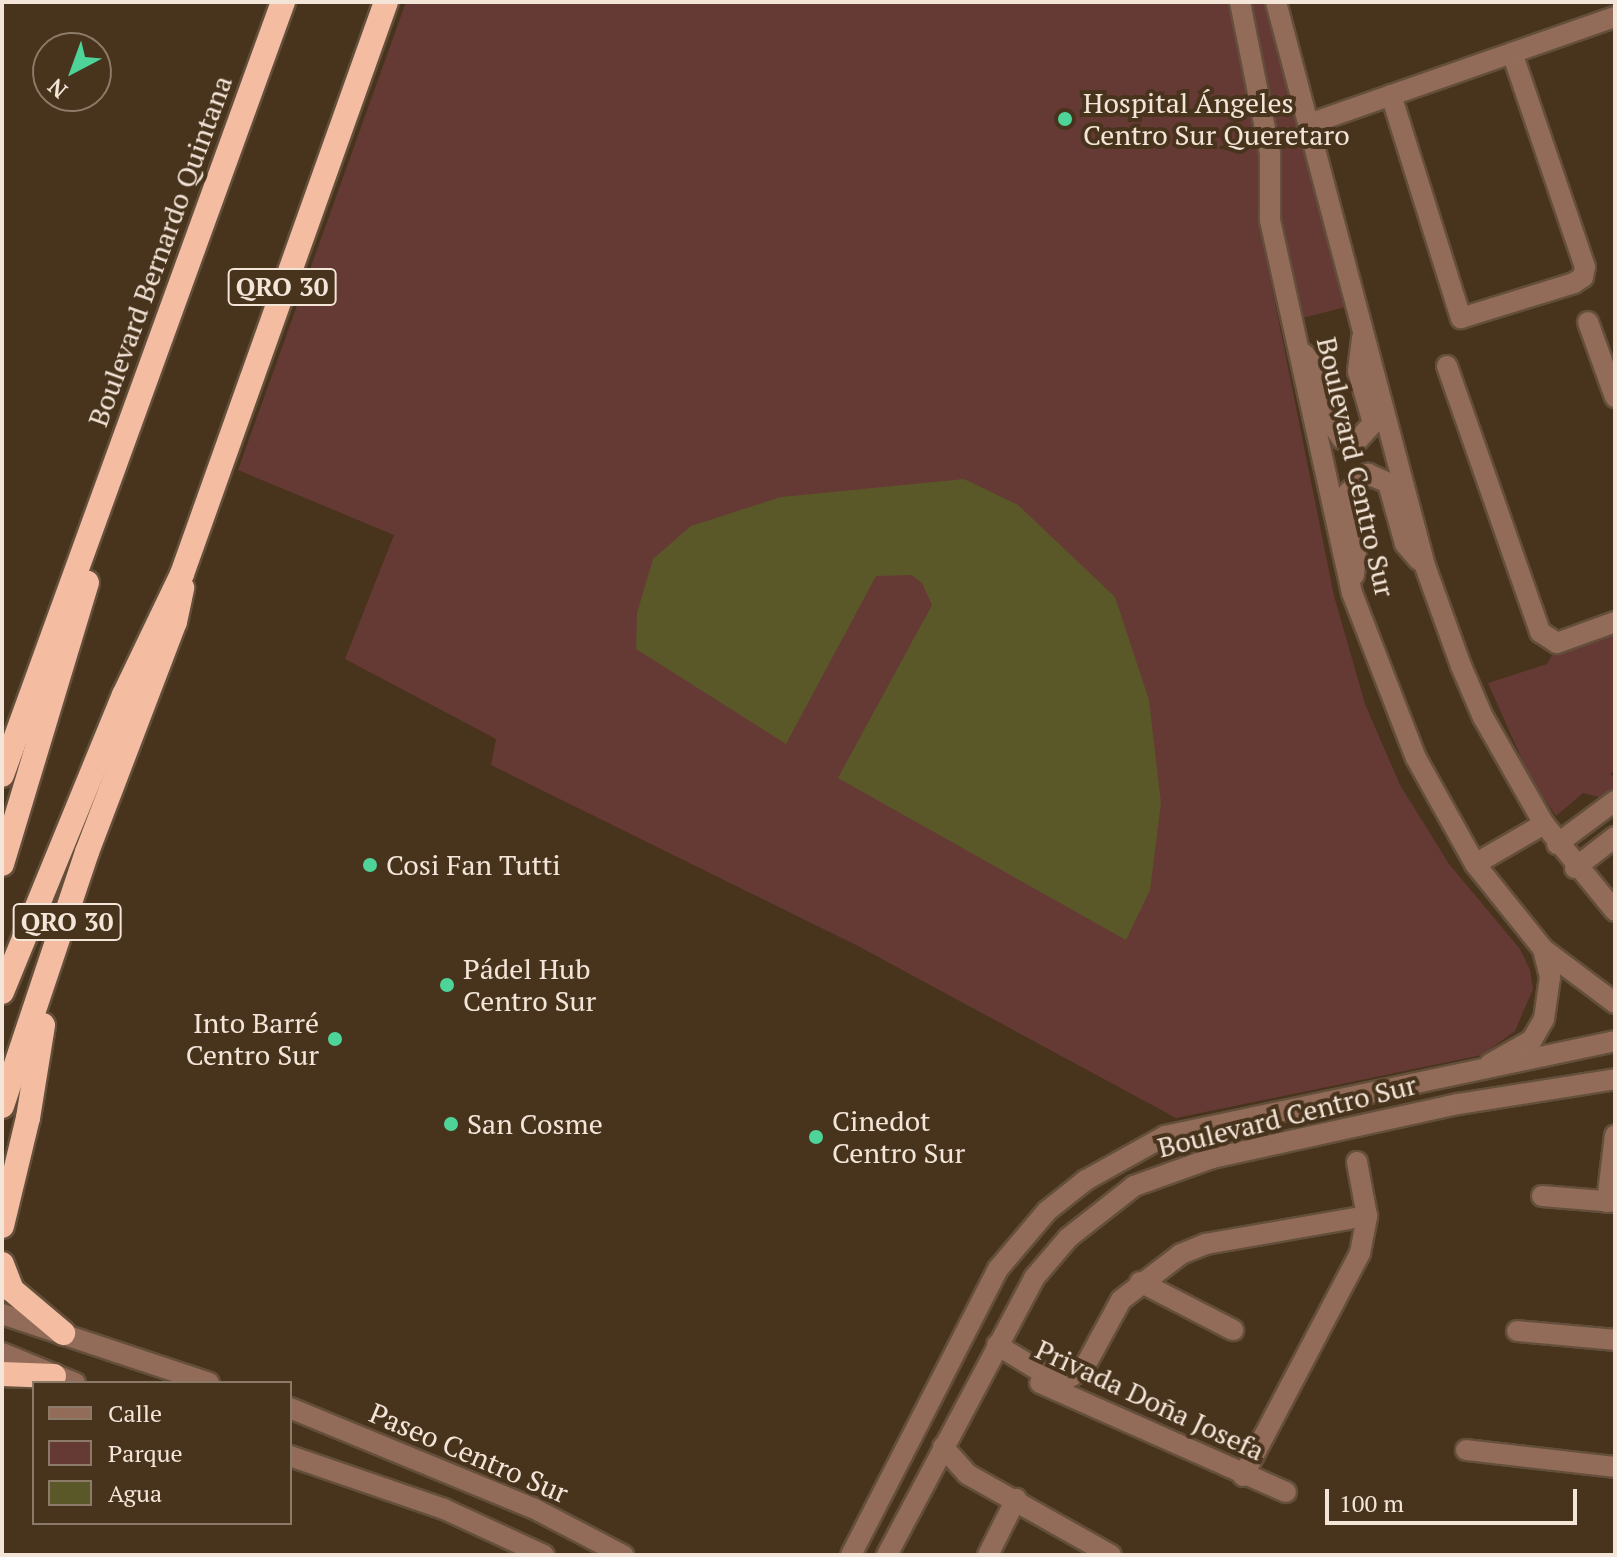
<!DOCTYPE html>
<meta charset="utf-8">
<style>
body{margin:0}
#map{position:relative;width:1617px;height:1557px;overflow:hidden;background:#48331d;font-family:"PT Serif",serif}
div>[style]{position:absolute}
.green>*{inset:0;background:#653a34}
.water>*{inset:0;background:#5a5729}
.roads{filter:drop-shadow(2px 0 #634f3b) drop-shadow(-2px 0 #634f3b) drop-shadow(0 2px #634f3b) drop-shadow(0 -2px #634f3b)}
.minor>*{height:20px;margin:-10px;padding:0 10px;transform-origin:10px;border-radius:10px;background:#926c59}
.highway>*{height:24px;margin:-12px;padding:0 12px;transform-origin:12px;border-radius:12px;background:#f4bca0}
.dots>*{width:22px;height:22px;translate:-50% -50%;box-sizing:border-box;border:4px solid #48331d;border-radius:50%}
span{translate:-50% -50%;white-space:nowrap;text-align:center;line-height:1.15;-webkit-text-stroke:8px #48331d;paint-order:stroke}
.shield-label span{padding:2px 6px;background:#48331d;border:2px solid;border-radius:6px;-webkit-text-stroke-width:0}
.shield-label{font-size:26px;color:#f3e5d8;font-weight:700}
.poi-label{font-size:28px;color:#f3e5d8}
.left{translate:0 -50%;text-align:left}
.right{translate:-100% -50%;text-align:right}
.street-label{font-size:28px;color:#f3e5d8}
.frame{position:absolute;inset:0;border:4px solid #f3e5d8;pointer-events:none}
.legend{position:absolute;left:32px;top:1381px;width:260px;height:144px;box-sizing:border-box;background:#48331d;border:2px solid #8c7a68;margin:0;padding:10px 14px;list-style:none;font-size:24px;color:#f3e5d8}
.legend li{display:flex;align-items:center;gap:16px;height:40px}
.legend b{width:40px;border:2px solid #8c7a68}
.north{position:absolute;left:32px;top:32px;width:80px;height:80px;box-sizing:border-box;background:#48331d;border:2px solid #8c7a68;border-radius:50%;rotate:221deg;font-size:22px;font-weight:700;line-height:32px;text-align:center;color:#f3e5d8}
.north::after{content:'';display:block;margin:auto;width:28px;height:36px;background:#4ed399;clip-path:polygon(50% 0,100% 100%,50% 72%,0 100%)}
.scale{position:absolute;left:1325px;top:1489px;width:252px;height:36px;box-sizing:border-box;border:4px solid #f3e5d8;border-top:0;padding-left:10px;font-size:24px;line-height:28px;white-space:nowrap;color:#f3e5d8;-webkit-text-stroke:6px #48331d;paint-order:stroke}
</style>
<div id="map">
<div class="green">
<i style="clip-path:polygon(406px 2px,1276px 2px,1357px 304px,1295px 320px,1270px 220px,1258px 218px,1334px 596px,1365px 704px,1400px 785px,1449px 864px,1520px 949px,1530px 970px,1533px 989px,1515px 1031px,1482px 1055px,1176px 1118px,858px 946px,491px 765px,496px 739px,345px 659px,394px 535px,238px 470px)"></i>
<i style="clip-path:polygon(1615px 623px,1615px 770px,1610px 774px,1615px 777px,1615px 801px,1583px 793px,1556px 816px,1531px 780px,1488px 683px,1547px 664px,1558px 644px)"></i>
</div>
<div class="water">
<i style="clip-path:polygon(964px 479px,1018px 505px,1115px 597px,1149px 700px,1161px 803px,1150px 890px,1126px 940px,838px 778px,932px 605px,922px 583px,912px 575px,876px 576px,786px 744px,636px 649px,637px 613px,653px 559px,691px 526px,781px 497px)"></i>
</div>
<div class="roads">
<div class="minor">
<i style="left:1240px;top:2px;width:154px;rotate:78.8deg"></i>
<i style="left:1270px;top:153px;width:67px;rotate:90deg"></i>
<i style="left:1270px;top:220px;width:382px;rotate:77.6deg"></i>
<i style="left:1352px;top:593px;width:177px;rotate:68.8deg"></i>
<i style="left:1416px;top:758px;width:121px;rotate:60.9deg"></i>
<i style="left:1475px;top:864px;width:109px;rotate:51.3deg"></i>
<i style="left:1543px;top:949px;width:29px;rotate:76deg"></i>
<i style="left:1550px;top:977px;width:42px;rotate:98.1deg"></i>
<i style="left:1544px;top:1019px;width:24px;rotate:120deg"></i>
<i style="left:1532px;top:1040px;width:48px;rotate:150.3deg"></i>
<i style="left:1276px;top:2px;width:583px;rotate:75.2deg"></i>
<i style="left:1425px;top:566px;width:106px;rotate:70.2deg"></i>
<i style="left:1461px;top:666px;width:56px;rotate:66.7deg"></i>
<i style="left:1483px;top:717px;width:123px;rotate:60.3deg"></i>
<i style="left:1544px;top:824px;width:112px;rotate:50.8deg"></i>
<i style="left:1391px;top:95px;width:234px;rotate:72.6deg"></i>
<i style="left:1461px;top:318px;width:118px;rotate:-17.2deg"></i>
<i style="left:1574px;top:283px;width:11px;rotate:-34deg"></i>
<i style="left:1583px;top:277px;width:10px;rotate:-79deg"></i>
<i style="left:1585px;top:267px;width:226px;rotate:-108.8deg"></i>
<i style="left:1309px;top:124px;width:324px;rotate:-19.3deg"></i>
<i style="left:1588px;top:322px;width:80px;rotate:70.2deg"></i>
<i style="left:1304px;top:354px;width:23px;rotate:49deg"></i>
<i style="left:1319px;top:371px;width:58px;rotate:75deg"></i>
<i style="left:1334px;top:427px;width:14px;rotate:56deg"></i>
<i style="left:1342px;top:439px;width:15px;rotate:8deg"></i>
<i style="left:1357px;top:441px;width:24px;rotate:-48deg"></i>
<i style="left:1373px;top:423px;width:54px;rotate:-106.1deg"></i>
<i style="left:1358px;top:371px;width:34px;rotate:-83deg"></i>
<i style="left:1447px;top:366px;width:282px;rotate:70.7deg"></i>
<i style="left:1540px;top:632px;width:20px;rotate:33deg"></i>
<i style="left:1557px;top:643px;width:62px;rotate:-19.9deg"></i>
<i style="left:1354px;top:575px;width:33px;rotate:-85deg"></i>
<i style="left:1357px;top:542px;width:50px;rotate:-100.4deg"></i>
<i style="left:1348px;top:493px;width:28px;rotate:-44deg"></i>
<i style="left:1368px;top:474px;width:22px;rotate:24deg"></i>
<i style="left:1388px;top:483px;width:63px;rotate:74.4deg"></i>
<i style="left:1405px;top:544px;width:21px;rotate:49deg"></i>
<i style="left:1557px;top:844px;width:72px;rotate:-36.6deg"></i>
<i style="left:1475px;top:864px;width:80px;rotate:-30.1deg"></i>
<i style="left:1575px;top:868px;width:51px;rotate:-37.8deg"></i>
<i style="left:1543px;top:949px;width:90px;rotate:36.9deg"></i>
<i style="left:1542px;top:1196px;width:73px;rotate:4.7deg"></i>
<i style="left:1607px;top:1202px;width:67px;rotate:-83.2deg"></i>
<i style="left:1140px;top:1282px;width:105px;rotate:27.3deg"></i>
<i style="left:2px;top:1314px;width:218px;rotate:18.4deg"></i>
<i style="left:1517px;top:1331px;width:98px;rotate:5.2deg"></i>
<i style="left:997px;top:1345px;width:60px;rotate:31.3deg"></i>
<i style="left:1048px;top:1376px;width:22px;rotate:3deg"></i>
<i style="left:1070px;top:1377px;width:17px;rotate:-33deg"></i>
<i style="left:1084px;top:1368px;width:77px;rotate:-61.4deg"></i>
<i style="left:1121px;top:1300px;width:76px;rotate:-37.5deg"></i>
<i style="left:1181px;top:1254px;width:27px;rotate:-22deg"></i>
<i style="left:1206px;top:1244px;width:163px;rotate:-9.9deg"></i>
<i style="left:2px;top:1353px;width:79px;rotate:22.3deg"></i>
<i style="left:1040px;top:1383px;width:269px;rotate:23.9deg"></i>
<i style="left:290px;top:1408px;width:263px;rotate:22.4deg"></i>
<i style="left:533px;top:1508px;width:102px;rotate:27.6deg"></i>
<i style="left:943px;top:1447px;width:36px;rotate:48deg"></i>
<i style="left:967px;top:1474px;width:165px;rotate:29.4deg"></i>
<i style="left:1466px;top:1450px;width:150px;rotate:6.5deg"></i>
<i style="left:290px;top:1456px;width:163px;rotate:19deg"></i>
<i style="left:444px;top:1509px;width:110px;rotate:24.7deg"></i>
<i style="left:1243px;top:1476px;width:252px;rotate:-62.3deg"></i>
<i style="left:1360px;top:1253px;width:38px;rotate:-79deg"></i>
<i style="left:1367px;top:1216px;width:55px;rotate:-100.5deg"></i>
<i style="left:851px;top:1555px;width:322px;rotate:-62.8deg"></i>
<i style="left:998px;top:1269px;width:76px;rotate:-49.8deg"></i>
<i style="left:1047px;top:1211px;width:50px;rotate:-38.5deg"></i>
<i style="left:1086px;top:1180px;width:90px;rotate:-29.1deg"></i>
<i style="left:1165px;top:1136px;width:460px;rotate:-11.9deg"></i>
<i style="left:887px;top:1555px;width:314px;rotate:-62deg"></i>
<i style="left:1034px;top:1278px;width:52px;rotate:-49.6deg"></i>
<i style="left:1068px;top:1238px;width:84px;rotate:-38.2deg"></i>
<i style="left:1134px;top:1186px;width:83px;rotate:-19.7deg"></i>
<i style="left:1212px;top:1158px;width:252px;rotate:-12.4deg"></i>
<i style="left:1458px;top:1104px;width:159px;rotate:-9deg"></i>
<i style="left:988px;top:1555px;width:63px;rotate:-63.4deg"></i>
</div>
<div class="highway">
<i style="left:2px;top:775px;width:822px;rotate:-70.02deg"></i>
<i style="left:2px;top:864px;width:294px;rotate:-73.2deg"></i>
<i style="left:2px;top:992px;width:321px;rotate:-67.7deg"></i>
<i style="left:124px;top:695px;width:134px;rotate:-64.4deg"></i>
<i style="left:182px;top:574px;width:607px;rotate:-70.37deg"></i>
<i style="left:2px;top:1106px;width:268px;rotate:-71.5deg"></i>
<i style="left:87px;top:852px;width:246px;rotate:-69.1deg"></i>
<i style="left:175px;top:622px;width:35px;rotate:-78deg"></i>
<i style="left:2px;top:1226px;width:111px;rotate:-76.5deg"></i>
<i style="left:28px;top:1118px;width:94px;rotate:-80.8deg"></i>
<i style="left:2px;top:1264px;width:28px;rotate:69deg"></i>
<i style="left:12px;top:1290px;width:67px;rotate:40.1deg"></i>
<i style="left:2px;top:1374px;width:52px;rotate:2.2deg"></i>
</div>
</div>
<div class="dots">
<i style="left:1065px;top:119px;background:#4ed399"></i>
<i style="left:370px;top:865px;background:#4ed399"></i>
<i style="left:447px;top:985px;background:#4ed399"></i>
<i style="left:335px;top:1039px;background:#4ed399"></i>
<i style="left:451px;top:1124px;background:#4ed399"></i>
<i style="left:816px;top:1137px;background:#4ed399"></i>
</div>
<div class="shield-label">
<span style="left:282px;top:287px">QRO 30</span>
<span style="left:67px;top:922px">QRO 30</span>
</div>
<div class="poi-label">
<span class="left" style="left:1083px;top:119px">Hospital Ángeles<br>Centro Sur Queretaro</span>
<span class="left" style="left:386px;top:865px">Cosi Fan Tutti</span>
<span class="left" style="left:463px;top:985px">Pádel Hub<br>Centro Sur</span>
<span class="right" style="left:319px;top:1039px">Into Barré<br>Centro Sur</span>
<span class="left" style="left:832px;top:1137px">Cinedot<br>Centro Sur</span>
<span class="left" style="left:467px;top:1124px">San Cosme</span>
</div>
<div class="street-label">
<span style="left:160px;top:251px;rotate:-70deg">Boulevard Bernardo Quintana</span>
<span style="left:1356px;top:467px;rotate:77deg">Boulevard Centro Sur</span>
<span style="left:1287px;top:1116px;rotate:-14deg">Boulevard Centro Sur</span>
<span style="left:1150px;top:1400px;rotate:25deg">Privada Doña Josefa</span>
<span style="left:469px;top:1453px;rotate:23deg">Paseo Centro Sur</span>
</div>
<div class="frame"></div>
<ul class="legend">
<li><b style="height:10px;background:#926c59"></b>Calle</li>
<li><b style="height:22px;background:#653a34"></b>Parque</li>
<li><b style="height:22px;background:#5a5729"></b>Agua</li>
</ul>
<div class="north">N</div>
<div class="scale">100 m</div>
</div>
